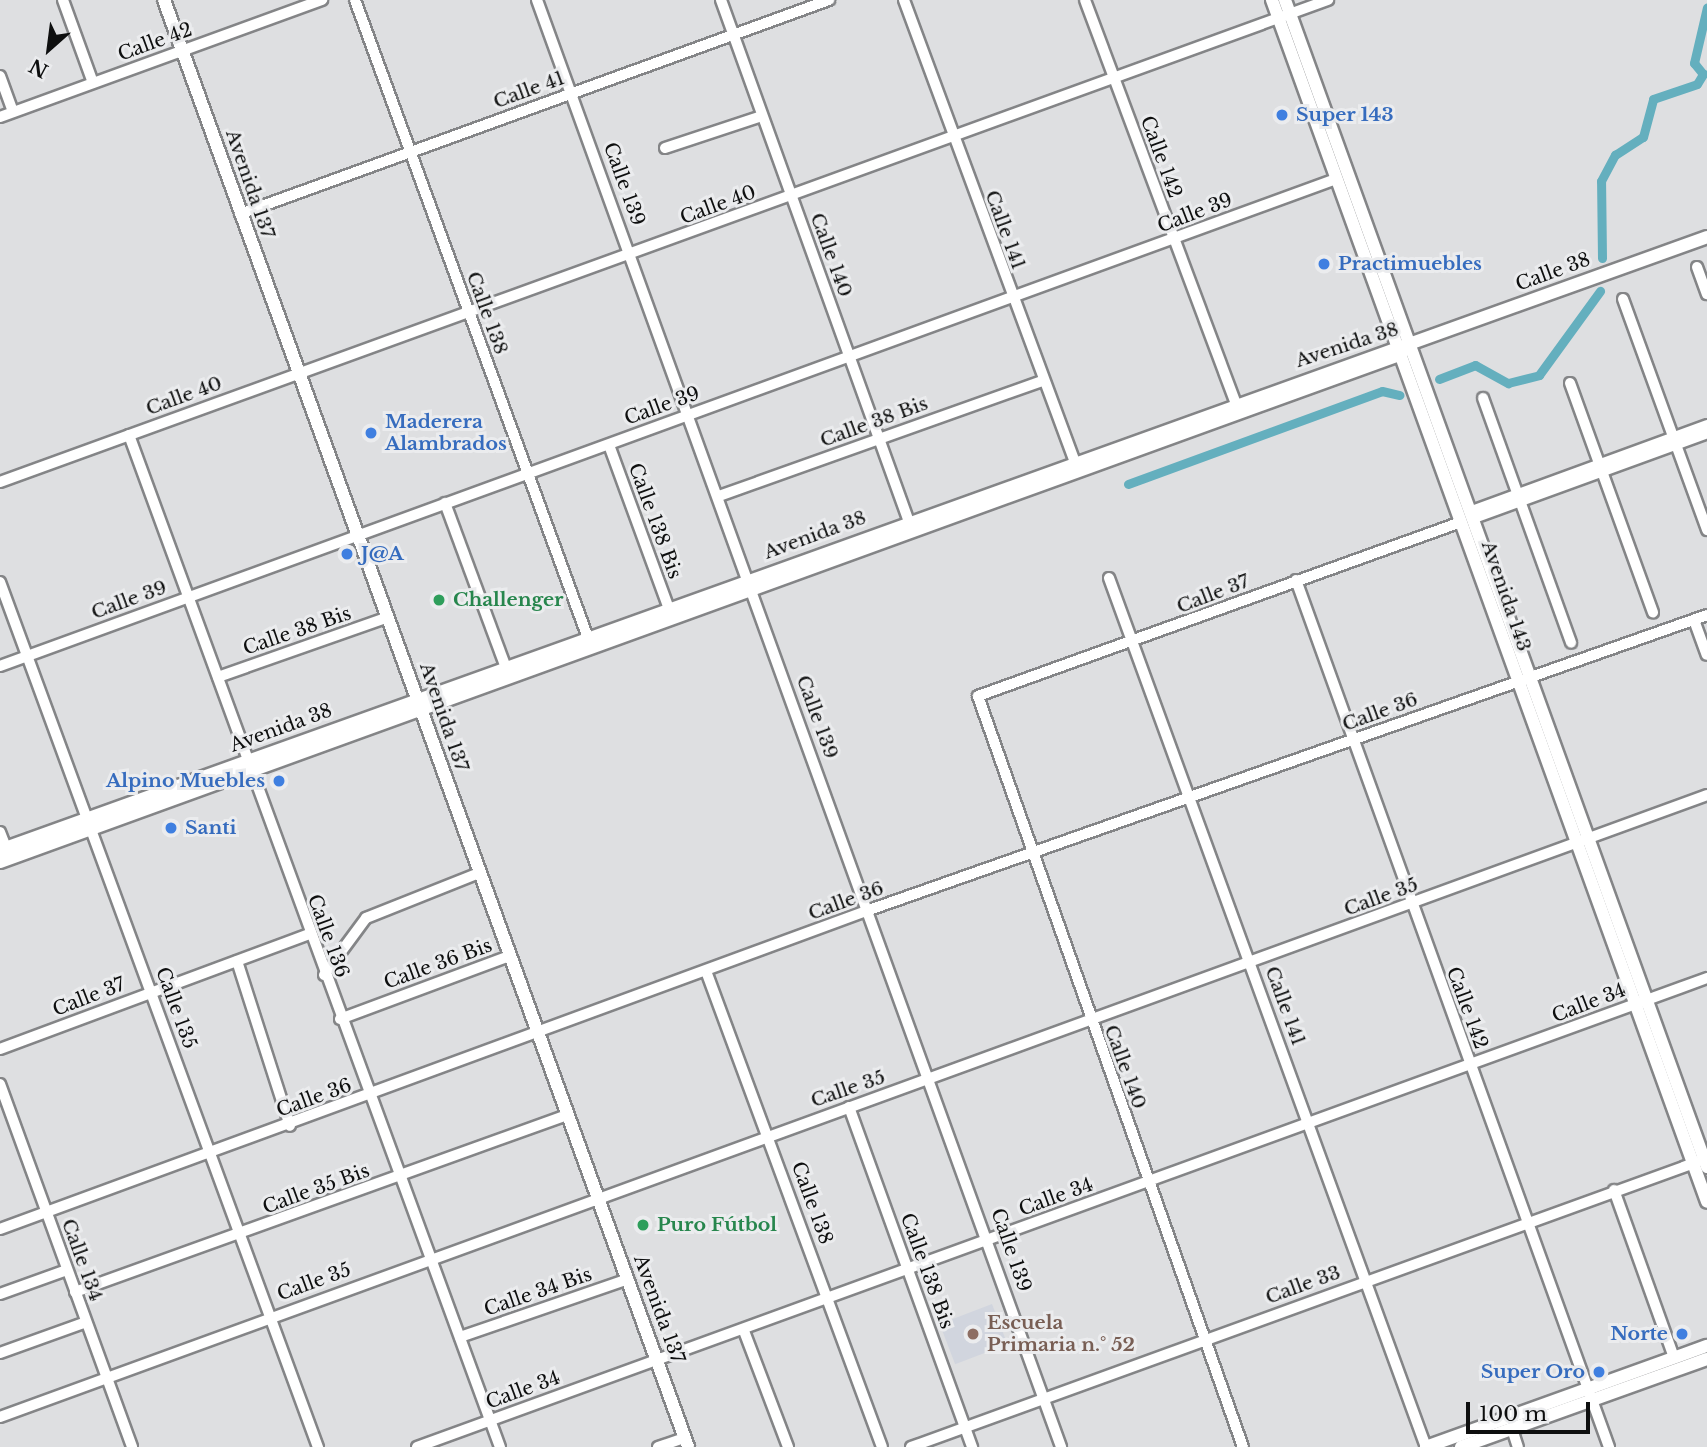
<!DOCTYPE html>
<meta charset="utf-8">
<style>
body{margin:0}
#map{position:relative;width:1707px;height:1447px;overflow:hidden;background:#dedfe1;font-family:"Libre Baskerville",serif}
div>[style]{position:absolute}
.built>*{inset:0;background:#d1d5de;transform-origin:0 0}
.canal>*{height:9px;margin:-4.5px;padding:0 4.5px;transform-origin:4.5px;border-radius:4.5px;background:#64afbe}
.roads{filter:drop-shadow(2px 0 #848587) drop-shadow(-2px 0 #848587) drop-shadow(0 2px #848587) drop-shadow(0 -2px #848587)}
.street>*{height:10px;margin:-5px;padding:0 5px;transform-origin:5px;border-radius:5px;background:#fff}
.secondary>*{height:12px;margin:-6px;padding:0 6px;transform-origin:6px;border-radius:6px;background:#fff}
.dots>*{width:19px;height:19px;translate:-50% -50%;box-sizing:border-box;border:4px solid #ebecee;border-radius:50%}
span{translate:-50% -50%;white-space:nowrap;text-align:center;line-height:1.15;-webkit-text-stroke:6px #ebecee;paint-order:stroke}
.street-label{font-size:19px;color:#0e0f0f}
.shop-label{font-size:19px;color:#366cbe;font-weight:700}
.left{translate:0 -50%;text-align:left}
.right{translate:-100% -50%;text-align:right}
.leisure-label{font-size:19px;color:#27864d;font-weight:700}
.education-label{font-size:19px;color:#785e54;font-weight:700}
.north{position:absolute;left:14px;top:14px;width:70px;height:70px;-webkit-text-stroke:5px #ebecee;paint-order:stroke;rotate:208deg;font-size:19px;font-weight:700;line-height:28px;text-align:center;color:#0e0f0f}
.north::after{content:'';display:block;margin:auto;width:24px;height:32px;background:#0e0f0f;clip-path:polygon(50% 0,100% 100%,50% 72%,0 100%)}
.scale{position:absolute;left:1466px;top:1402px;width:124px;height:32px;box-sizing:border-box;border:4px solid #0e0f0f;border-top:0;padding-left:9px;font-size:21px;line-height:24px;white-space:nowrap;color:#0e0f0f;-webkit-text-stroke:5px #ebecee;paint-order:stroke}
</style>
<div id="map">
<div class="built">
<i style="left:992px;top:1304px;width:43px;height:56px;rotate:69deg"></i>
</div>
<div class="canal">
<i style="left:1602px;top:258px;width:77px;rotate:-90.7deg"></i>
<i style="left:1601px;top:181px;width:30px;rotate:-62deg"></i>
<i style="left:1615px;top:155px;width:33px;rotate:-33deg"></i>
<i style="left:1643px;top:137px;width:39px;rotate:-75deg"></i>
<i style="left:1653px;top:99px;width:46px;rotate:-18.8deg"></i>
<i style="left:1697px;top:84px;width:12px;rotate:-59deg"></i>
<i style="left:1703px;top:74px;width:14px;rotate:-129deg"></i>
<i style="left:1694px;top:63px;width:57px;rotate:-76.9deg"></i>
<i style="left:1439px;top:379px;width:39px;rotate:-21deg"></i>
<i style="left:1475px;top:365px;width:38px;rotate:29deg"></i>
<i style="left:1508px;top:383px;width:32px;rotate:-14deg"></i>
<i style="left:1539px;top:375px;width:104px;rotate:-54deg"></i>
<i style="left:1128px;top:484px;width:270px;rotate:-20.1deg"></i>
<i style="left:1382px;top:391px;width:18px;rotate:13deg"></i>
</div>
<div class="roads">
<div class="street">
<i style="left:63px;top:0;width:88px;rotate:70.1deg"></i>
<i style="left:355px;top:0;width:679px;rotate:69.94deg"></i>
<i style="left:537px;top:0;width:1539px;rotate:70.09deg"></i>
<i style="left:721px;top:0;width:555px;rotate:70.19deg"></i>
<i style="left:904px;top:0;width:499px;rotate:69.7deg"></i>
<i style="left:1085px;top:0;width:430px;rotate:69.5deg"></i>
<i style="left:0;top:76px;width:38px;rotate:70deg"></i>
<i style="left:0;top:117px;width:343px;rotate:-20deg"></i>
<i style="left:665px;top:148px;width:102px;rotate:-18.3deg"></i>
<i style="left:240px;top:214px;width:627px;rotate:-19.97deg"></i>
<i style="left:1697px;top:267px;width:29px;rotate:70deg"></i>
<i style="left:1623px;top:299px;width:246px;rotate:70deg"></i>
<i style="left:1570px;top:383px;width:244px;rotate:70.1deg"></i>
<i style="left:1483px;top:398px;width:260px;rotate:70.2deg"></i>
<i style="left:129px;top:435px;width:1078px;rotate:69.87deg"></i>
<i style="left:609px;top:445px;width:175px;rotate:69.9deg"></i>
<i style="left:0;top:482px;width:1413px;rotate:-19.95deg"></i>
<i style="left:719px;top:496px;width:343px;rotate:-19.6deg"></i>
<i style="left:445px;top:503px;width:176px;rotate:69.7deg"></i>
<i style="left:1472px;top:511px;width:250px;rotate:-20.1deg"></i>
<i style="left:1474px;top:518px;width:248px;rotate:-20deg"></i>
<i style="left:1109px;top:578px;width:925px;rotate:69.96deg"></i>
<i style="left:1296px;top:580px;width:922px;rotate:70.15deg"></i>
<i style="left:0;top:582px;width:922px;rotate:69.82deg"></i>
<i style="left:1694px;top:620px;width:37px;rotate:70deg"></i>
<i style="left:0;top:666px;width:1422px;rotate:-20.03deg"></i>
<i style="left:218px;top:677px;width:180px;rotate:-19.4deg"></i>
<i style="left:0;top:832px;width:17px;rotate:69deg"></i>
<i style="left:237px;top:961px;width:173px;rotate:72.2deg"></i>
<i style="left:706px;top:971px;width:507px;rotate:69.71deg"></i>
<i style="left:324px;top:975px;width:71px;rotate:-53.6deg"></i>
<i style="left:366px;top:918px;width:122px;rotate:-21.7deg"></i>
<i style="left:340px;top:1019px;width:180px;rotate:-20.4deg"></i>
<i style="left:0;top:1049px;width:330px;rotate:-20.4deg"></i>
<i style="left:0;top:1084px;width:386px;rotate:70deg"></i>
<i style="left:849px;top:1107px;width:362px;rotate:70.1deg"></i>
<i style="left:1614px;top:1190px;width:178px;rotate:70.3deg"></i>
<i style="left:0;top:1229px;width:926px;rotate:-20.16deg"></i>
<i style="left:869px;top:910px;width:888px;rotate:-19.39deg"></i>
<i style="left:75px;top:1292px;width:523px;rotate:-19.79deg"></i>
<i style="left:0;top:1294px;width:71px;rotate:-19.7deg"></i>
<i style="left:744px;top:1331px;width:124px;rotate:69.2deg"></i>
<i style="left:460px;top:1337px;width:178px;rotate:-19deg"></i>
<i style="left:0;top:1353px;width:91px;rotate:-19.8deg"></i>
<i style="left:0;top:1417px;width:1817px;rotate:-20.02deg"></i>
<i style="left:1512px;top:1429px;width:19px;rotate:72deg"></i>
<i style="left:417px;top:1447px;width:1373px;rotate:-19.98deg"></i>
<i style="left:658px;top:1447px;width:28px;rotate:-19deg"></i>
<i style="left:911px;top:1447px;width:836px;rotate:-19.93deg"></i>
<i style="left:1243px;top:1447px;width:796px;rotate:-109.44deg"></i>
<i style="left:978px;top:696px;width:513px;rotate:-19.81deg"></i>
</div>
<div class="secondary">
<i style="left:164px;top:0;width:1539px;rotate:70.09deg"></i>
<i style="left:1272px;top:0;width:1278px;rotate:70.1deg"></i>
<i style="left:1285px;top:0;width:1241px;rotate:70.12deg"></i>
<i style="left:0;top:850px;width:1814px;rotate:-19.75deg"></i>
<i style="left:0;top:862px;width:1488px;rotate:-19.92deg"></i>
<i style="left:1399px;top:355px;width:18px;rotate:-43deg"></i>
<i style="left:1426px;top:1447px;width:299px;rotate:-19.8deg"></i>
<i style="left:1461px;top:1447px;width:261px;rotate:-19.7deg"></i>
</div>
</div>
<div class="dots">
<i style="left:1282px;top:115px;background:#3f7fe0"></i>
<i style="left:1324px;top:264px;background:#3f7fe0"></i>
<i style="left:371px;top:433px;background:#3f7fe0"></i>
<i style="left:347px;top:554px;background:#3f7fe0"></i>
<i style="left:439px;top:600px;background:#2e9e5b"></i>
<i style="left:279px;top:781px;background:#3f7fe0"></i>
<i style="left:171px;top:828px;background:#3f7fe0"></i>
<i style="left:643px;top:1225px;background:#2e9e5b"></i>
<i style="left:973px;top:1334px;background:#8d6e63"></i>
<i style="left:1682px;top:1334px;background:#3f7fe0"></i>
<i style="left:1599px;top:1372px;background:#3f7fe0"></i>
</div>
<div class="street-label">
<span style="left:155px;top:42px;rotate:-20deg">Calle 42</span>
<span style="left:529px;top:90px;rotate:-20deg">Calle 41</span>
<span style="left:1161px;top:157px;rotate:70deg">Calle 142</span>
<span style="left:250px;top:184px;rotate:71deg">Avenida 137</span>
<span style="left:624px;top:184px;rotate:70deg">Calle 139</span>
<span style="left:718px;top:205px;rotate:-20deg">Calle 40</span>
<span style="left:1195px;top:213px;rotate:-21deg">Calle 39</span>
<span style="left:1005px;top:230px;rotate:70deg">Calle 141</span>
<span style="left:831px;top:255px;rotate:70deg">Calle 140</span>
<span style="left:1553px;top:272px;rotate:-20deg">Calle 38</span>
<span style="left:487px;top:313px;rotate:70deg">Calle 138</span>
<span style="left:1347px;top:345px;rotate:-18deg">Avenida 38</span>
<span style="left:184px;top:396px;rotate:-20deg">Calle 40</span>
<span style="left:662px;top:406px;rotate:-20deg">Calle 39</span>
<span style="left:874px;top:422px;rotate:-20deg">Calle 38 Bis</span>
<span style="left:655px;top:521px;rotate:70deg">Calle 138 Bis</span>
<span style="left:815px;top:535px;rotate:-20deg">Avenida 38</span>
<span style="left:1213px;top:594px;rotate:-21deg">Calle 37</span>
<span style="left:1506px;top:596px;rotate:71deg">Avenida 143</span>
<span style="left:129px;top:600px;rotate:-20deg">Calle 39</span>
<span style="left:297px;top:631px;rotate:-19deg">Calle 38 Bis</span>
<span style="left:1380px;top:712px;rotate:-20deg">Calle 36</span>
<span style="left:444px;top:717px;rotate:71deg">Avenida 137</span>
<span style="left:817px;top:717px;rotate:70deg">Calle 139</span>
<span style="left:281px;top:728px;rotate:-20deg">Avenida 38</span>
<span style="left:1381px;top:897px;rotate:-20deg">Calle 35</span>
<span style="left:846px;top:901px;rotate:-20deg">Calle 36</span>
<span style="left:328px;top:936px;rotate:70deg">Calle 136</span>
<span style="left:438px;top:964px;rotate:-20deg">Calle 36 Bis</span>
<span style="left:89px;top:997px;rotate:-21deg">Calle 37</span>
<span style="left:1589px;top:1003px;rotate:-21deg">Calle 34</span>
<span style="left:1285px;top:1006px;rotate:70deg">Calle 141</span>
<span style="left:176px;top:1008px;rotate:70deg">Calle 135</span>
<span style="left:1467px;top:1008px;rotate:70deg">Calle 142</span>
<span style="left:1125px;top:1067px;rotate:70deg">Calle 140</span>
<span style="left:848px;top:1089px;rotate:-19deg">Calle 35</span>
<span style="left:314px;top:1098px;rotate:-20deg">Calle 36</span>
<span style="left:316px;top:1189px;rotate:-20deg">Calle 35 Bis</span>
<span style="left:1056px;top:1197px;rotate:-20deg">Calle 34</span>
<span style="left:812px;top:1203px;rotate:70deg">Calle 138</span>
<span style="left:1011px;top:1250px;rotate:71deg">Calle 139</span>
<span style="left:82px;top:1260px;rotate:70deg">Calle 134</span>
<span style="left:927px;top:1271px;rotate:70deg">Calle 138 Bis</span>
<span style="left:314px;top:1282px;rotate:-20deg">Calle 35</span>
<span style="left:1303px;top:1285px;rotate:-20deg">Calle 33</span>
<span style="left:538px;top:1292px;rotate:-19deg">Calle 34 Bis</span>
<span style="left:659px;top:1309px;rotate:70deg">Avenida 137</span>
<span style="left:523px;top:1390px;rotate:-20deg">Calle 34</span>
</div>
<div class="shop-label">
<span class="left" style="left:1296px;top:115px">Super 143</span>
<span class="left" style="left:1338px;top:264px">Practimuebles</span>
<span class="left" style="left:385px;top:433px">Maderera<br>Alambrados</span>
<span class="left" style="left:361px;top:554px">J@A</span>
<span class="right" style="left:265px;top:781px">Alpino Muebles</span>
<span class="left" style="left:185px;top:828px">Santi</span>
<span class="right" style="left:1668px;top:1334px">Norte</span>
<span class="right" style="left:1585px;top:1372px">Super Oro</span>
</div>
<div class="leisure-label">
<span class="left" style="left:453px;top:600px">Challenger</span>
<span class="left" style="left:657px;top:1225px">Puro Fútbol</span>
</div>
<div class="education-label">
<span class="left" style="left:987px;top:1334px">Escuela<br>Primaria n.° 52</span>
</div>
<div class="north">N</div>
<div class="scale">100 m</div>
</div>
